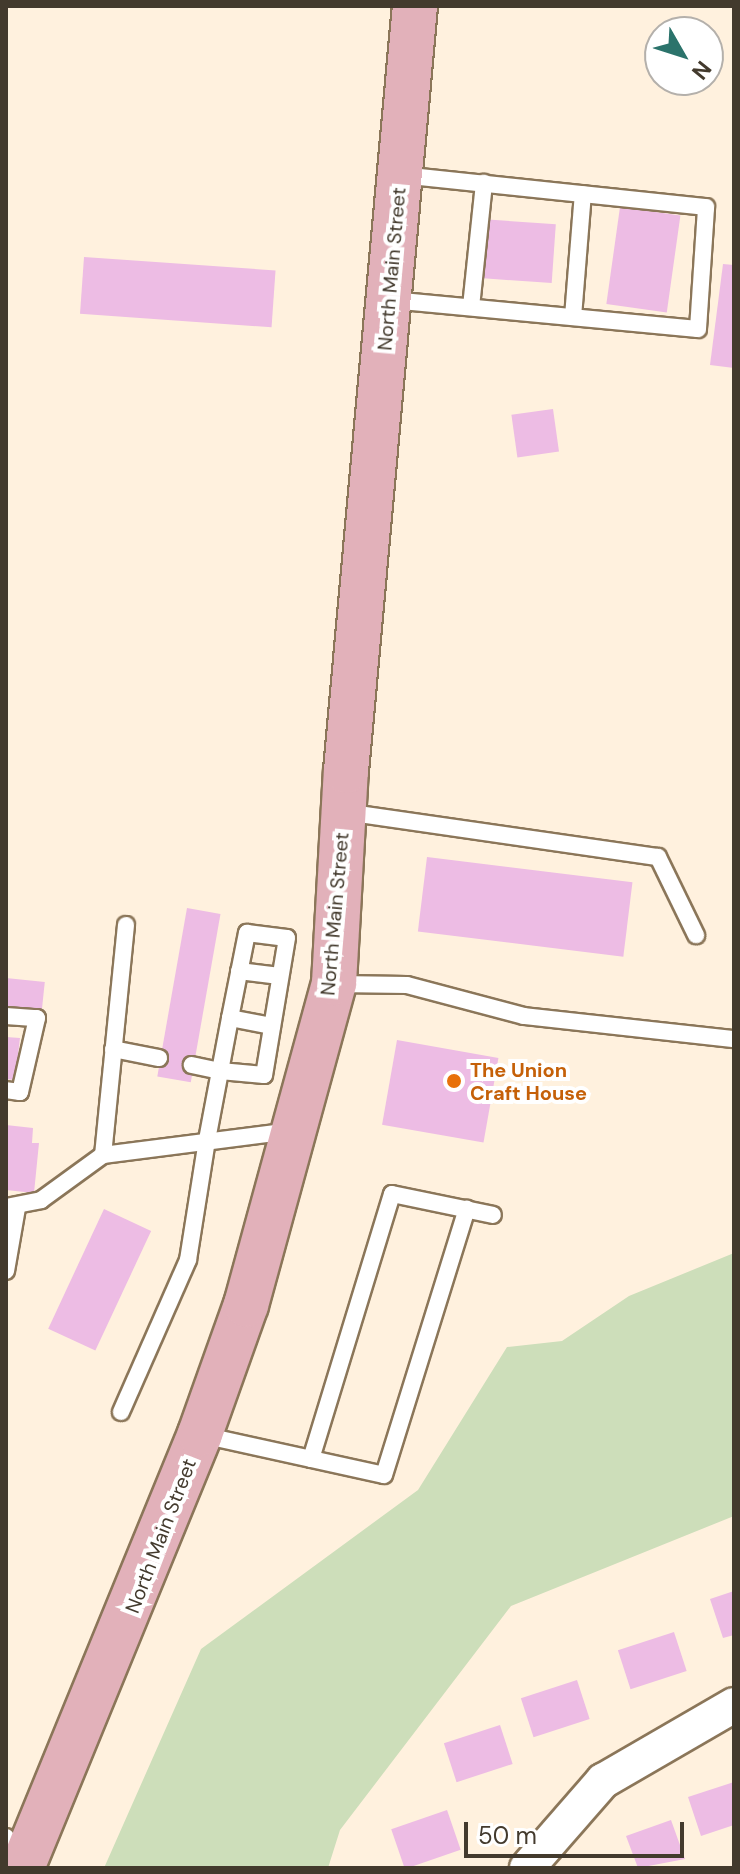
<!DOCTYPE html>
<style>
body{margin:0}
#map{position:relative;width:740px;height:1874px;overflow:hidden;background:#fff1de;font-family:"DM Sans",sans-serif}
div>[style]{position:absolute}
.green>*{inset:0;background:#cddeba}
.building>*{inset:0;background:#edbce4;transform-origin:0 0}
.roads{filter:drop-shadow(2px 0 #8b7659) drop-shadow(-2px 0 #8b7659) drop-shadow(0 2px #8b7659) drop-shadow(0 -2px #8b7659)}
.lane>*{height:16px;margin:-8px;padding:0 8px;transform-origin:8px;border-radius:8px;background:#fff}
.street>*{height:34px;margin:-17px;padding:0 17px;transform-origin:17px;border-radius:17px;background:#fff}
.primary>*{height:44px;margin:-22px;padding:0 22px;transform-origin:22px;border-radius:22px;background:#e2b1ba}
.dots>*{width:22px;height:22px;translate:-50% -50%;box-sizing:border-box;border:4px solid #fff;border-radius:50%}
span{translate:-50% -50%;white-space:nowrap;text-align:center;line-height:1.15;-webkit-text-stroke:8px #fff;paint-order:stroke}
.street-label{font-size:20px;color:#433a2d}
.food-label{font-size:20px;color:#c56008;font-weight:700}
.left{translate:0 -50%;text-align:left}
.frame{position:absolute;inset:0;border:8px solid #433a2d;pointer-events:none}
.north{position:absolute;left:644px;top:16px;width:80px;height:80px;box-sizing:border-box;background:#fff;border:2px solid #b4b0ab;border-radius:50%;rotate:129deg;font-size:22px;font-weight:700;line-height:32px;text-align:center;color:#433a2d}
.north::after{content:'';display:block;margin:auto;width:28px;height:36px;background:#2b736b;clip-path:polygon(50% 0,100% 100%,50% 72%,0 100%)}
.scale{position:absolute;left:464px;top:1822px;width:220px;height:36px;box-sizing:border-box;border:4px solid #433a2d;border-top:0;padding-left:10px;font-size:24px;line-height:28px;white-space:nowrap;color:#433a2d;-webkit-text-stroke:6px #fff;paint-order:stroke}
</style>
<div id="map">
<div class="green">
<i style="clip-path:polygon(734px 1253px,734px 1516px,511px 1606px,340px 1830px,328px 1868px,104px 1868px,201px 1649px,418px 1490px,507px 1347px,562px 1341px,629px 1296px)"></i>
</div>
<div class="building">
<i style="left:620px;top:207px;width:61px;height:98px;rotate:8deg"></i>
<i style="left:481px;top:219px;width:75px;height:59px;rotate:4deg"></i>
<i style="left:84px;top:257px;width:192px;height:57px;rotate:4deg"></i>
<i style="clip-path:polygon(723px 264px,734px 265px,734px 368px,710px 365px)"></i>
<i style="left:553px;top:409px;width:43px;height:42px;rotate:82deg"></i>
<i style="left:427px;top:857px;width:207px;height:75px;rotate:7deg"></i>
<i style="left:187px;top:908px;width:34px;height:171px;rotate:10deg"></i>
<i style="left:6px;top:978px;width:39px;height:28px;rotate:6deg"></i>
<i style="clip-path:polygon(6px 1037px,20px 1038px,15px 1080px,6px 1079px)"></i>
<i style="left:397px;top:1040px;width:103px;height:86px;rotate:10deg"></i>
<i style="clip-path:polygon(6px 1125px,33px 1128px,32px 1143px,39px 1143px,34px 1193px,6px 1190px)"></i>
<i style="left:104px;top:1209px;width:52px;height:132px;rotate:25deg"></i>
<i style="clip-path:polygon(734px 1591px,734px 1635px,723px 1638px,710px 1599px)"></i>
<i style="left:674px;top:1632px;width:41px;height:59px;rotate:72deg"></i>
<i style="left:577px;top:1680px;width:41px;height:59px;rotate:72deg"></i>
<i style="left:500px;top:1725px;width:41px;height:59px;rotate:72deg"></i>
<i style="clip-path:polygon(734px 1782px,734px 1825px,701px 1836px,688px 1797px)"></i>
<i style="left:447px;top:1810px;width:42px;height:59px;rotate:71deg"></i>
<i style="clip-path:polygon(671px 1820px,685px 1859px,638px 1868px,626px 1836px)"></i>
</div>
<div class="roads">
<div class="lane">
<i style="left:391px;top:300px;width:308px;rotate:5.4deg"></i>
<i style="left:698px;top:329px;width:122px;rotate:-86.2deg"></i>
<i style="left:706px;top:207px;width:306px;rotate:-174deg"></i>
<i style="left:471px;top:307px;width:125px;rotate:-84deg"></i>
<i style="left:573px;top:317px;width:123px;rotate:-85.4deg"></i>
<i style="left:345px;top:812px;width:316px;rotate:8.2deg"></i>
<i style="left:658px;top:857px;width:87px;rotate:64deg"></i>
<i style="left:126px;top:925px;width:231px;rotate:95.7deg"></i>
<i style="left:103px;top:1155px;width:190px;rotate:-7.3deg"></i>
<i style="left:239px;top:971px;width:41px;rotate:7deg"></i>
<i style="left:337px;top:984px;width:70px;rotate:0.8deg"></i>
<i style="left:407px;top:985px;width:121px;rotate:14.8deg"></i>
<i style="left:524px;top:1016px;width:211px;rotate:6.3deg"></i>
<i style="left:6px;top:1016px;width:31px;rotate:4deg"></i>
<i style="left:37px;top:1018px;width:76px;rotate:102.9deg"></i>
<i style="left:20px;top:1092px;width:14px;rotate:-172deg"></i>
<i style="left:230px;top:1018px;width:43px;rotate:10.8deg"></i>
<i style="left:113px;top:1049px;width:47px;rotate:11.1deg"></i>
<i style="left:6px;top:1207px;width:36px;rotate:-11deg"></i>
<i style="left:41px;top:1200px;width:77px;rotate:-36deg"></i>
<i style="left:6px;top:1271px;width:64px;rotate:-80.1deg"></i>
<i style="left:121px;top:1412px;width:166px;rotate:-66.2deg"></i>
<i style="left:188px;top:1260px;width:121px;rotate:-81deg"></i>
<i style="left:207px;top:1140px;width:70px;rotate:-79.3deg"></i>
<i style="left:220px;top:1071px;width:54px;rotate:-79.3deg"></i>
<i style="left:230px;top:1018px;width:87px;rotate:-78.7deg"></i>
<i style="left:247px;top:933px;width:40px;rotate:7.1deg"></i>
<i style="left:287px;top:938px;width:139px;rotate:99.5deg"></i>
<i style="left:264px;top:1075px;width:44px;rotate:-174.8deg"></i>
<i style="left:220px;top:1071px;width:29px;rotate:-168deg"></i>
<i style="left:202px;top:1435px;width:186px;rotate:12.4deg"></i>
<i style="left:384px;top:1475px;width:279px;rotate:-72.7deg"></i>
<i style="left:311px;top:1459px;width:277px;rotate:-73deg"></i>
<i style="left:392px;top:1194px;width:103px;rotate:11.7deg"></i>
<i style="left:6px;top:1837px;width:16px;rotate:72deg"></i>
<i style="left:11px;top:1852px;width:5px;rotate:158deg"></i>
</div>
<div class="street">
<i style="left:527px;top:1868px;width:116px;rotate:-48.9deg"></i>
<i style="left:603px;top:1781px;width:151px;rotate:-30.1deg"></i>
</div>
<div class="primary">
<i style="left:22px;top:1868px;width:469px;rotate:-67.7deg"></i>
<i style="left:200px;top:1434px;width:137px;rotate:-70.4deg"></i>
<i style="left:246px;top:1305px;width:334px;rotate:-74.7deg"></i>
<i style="left:334px;top:983px;width:212px;rotate:-86.8deg"></i>
<i style="left:346px;top:771px;width:768px;rotate:-84.85deg"></i>
</div>
</div>
<div class="dots">
<i style="left:454px;top:1081px;background:#e8710a"></i>
</div>
<div class="street-label">
<span style="left:392px;top:269px;rotate:-85deg">North Main Street</span>
<span style="left:335px;top:914px;rotate:-85deg">North Main Street</span>
<span style="left:161px;top:1536px;rotate:-69deg">North Main Street</span>
</div>
<div class="food-label">
<span class="left" style="left:470px;top:1082px">The Union<br>Craft House</span>
</div>
<div class="frame"></div>
<div class="north">N</div>
<div class="scale">50 m</div>
</div>
